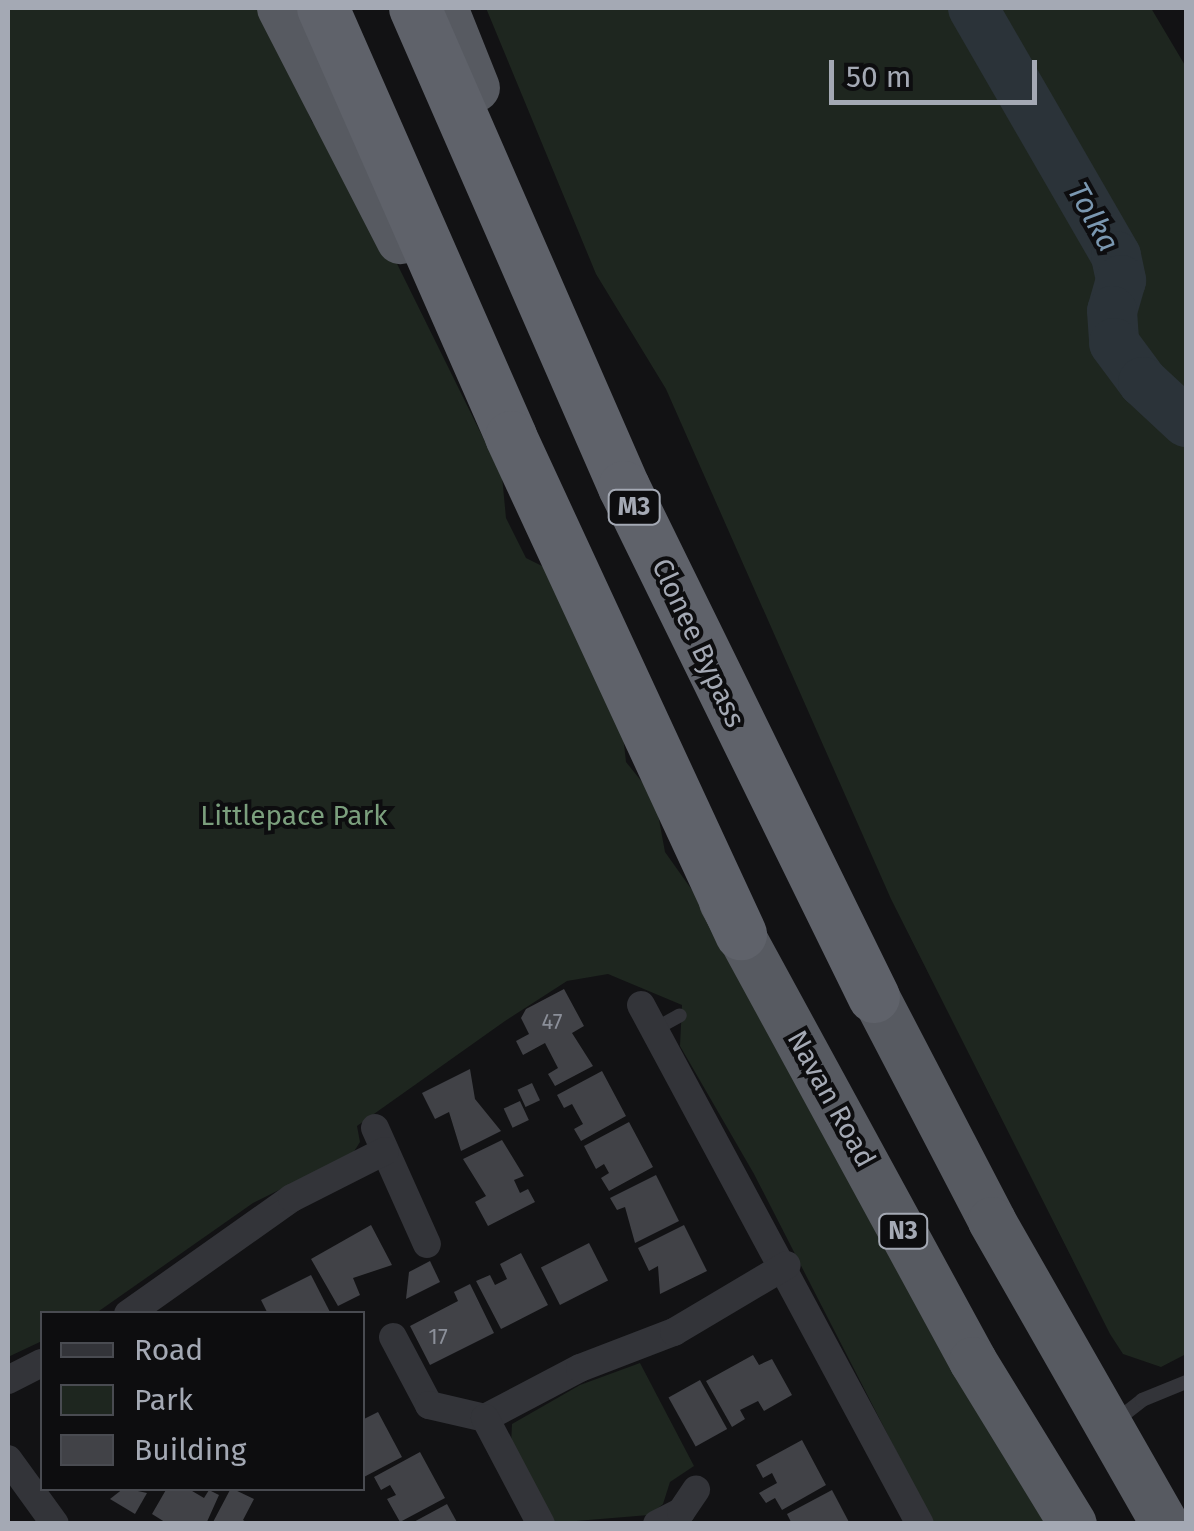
<!DOCTYPE html>
<style>
body{margin:0}
#map{position:relative;width:1194px;height:1531px;overflow:hidden;background:#121214;font-family:"Fira Sans",sans-serif}
div>[style]{position:absolute}
.green>*{inset:0;background:#1e261f}
.river>*{height:50px;margin:-25px;padding:0 25px;transform-origin:25px;border-radius:25px;background:#2b3339}
.building>*{inset:0;background:#414247;transform-origin:0 0}
.service>*{height:14px;margin:-7px;padding:0 7px;transform-origin:7px;border-radius:7px;background:#333439}
.minor>*{height:28px;margin:-14px;padding:0 14px;transform-origin:14px;border-radius:14px;background:#333439}
.trunk>*{height:48px;margin:-24px;padding:0 24px;transform-origin:24px;border-radius:24px;background:#575a61}
.motorway>*{height:52px;margin:-26px;padding:0 26px;transform-origin:26px;border-radius:26px;background:#5f626a}
span{translate:-50% -50%;white-space:nowrap;text-align:center;line-height:1.15;-webkit-text-stroke:8px #0d0d0f;paint-order:stroke}
.number-label{font-size:22px;color:#8b8f99}
.number-label span{-webkit-text-stroke-width:0}
.shield-label span{padding:2px 8px;background:#0d0d0f;border:2px solid;border-radius:8px;-webkit-text-stroke-width:0}
.shield-label{font-size:25px;color:#a4a9b4;font-weight:700}
.street-label{font-size:28px;color:#a4a9b4}
.park-label{font-size:28px;color:#7b9f7d}
.water-label{font-size:30px;color:#7a97b0;font-style:italic}
.frame{position:absolute;inset:0;border:10px solid #a4a9b4;pointer-events:none}
.legend{position:absolute;left:40px;top:1311px;width:325px;height:180px;box-sizing:border-box;background:#0d0d0f;border:2px solid #494b51;margin:0;padding:12px 18px;list-style:none;font-size:30px;color:#a4a9b4}
.legend li{display:flex;align-items:center;gap:20px;height:50px}
.legend b{width:50px;border:2px solid #494b51}
.scale{position:absolute;left:829px;top:60px;width:208px;height:45px;box-sizing:border-box;border:5px solid #a4a9b4;border-top:0;padding-left:12px;font-size:30px;line-height:35px;white-space:nowrap;color:#a4a9b4;-webkit-text-stroke:8px #0d0d0f;paint-order:stroke}
</style>
<div id="map">
<div class="green">
<i style="clip-path:polygon(8px 8px,263px 8px,312px 122px,334px 142px,364px 197px,502px 476px,506px 518px,526px 558px,548px 569px,623px 735px,626px 762px,655px 798px,665px 852px,721px 931px,1047px 1523px,933px 1523px,754px 1174px,680px 1046px,682px 1005px,608px 974px,567px 981px,505px 1021px,357px 1126px,360px 1142px,353px 1153px,253px 1203px,99px 1311px,42px 1314px,42px 1341px,8px 1357px)"></i>
<i style="clip-path:polygon(486px 8px,961px 8px,1095px 234px,1110px 278px,1105px 319px,1116px 360px,1186px 434px,1186px 1354px,1161px 1367px,1123px 1354px,1110px 1334px,891px 899px,666px 389px,596px 274px)"></i>
<i style="clip-path:polygon(998px 8px,1151px 8px,1186px 67px,1186px 407px,1154px 384px,1136px 360px,1128px 332px,1140px 294px,1114px 219px,1041px 102px)"></i>
<i style="clip-path:polygon(640px 1363px,694px 1466px,670px 1482px,663px 1504px,649px 1515px,552px 1523px,511px 1445px,512px 1424px,580px 1385px)"></i>
</div>
<div class="river">
<i style="left:973px;top:8px;width:286px;rotate:60deg"></i>
<i style="left:1116px;top:256px;width:25px;rotate:78deg"></i>
<i style="left:1121px;top:280px;width:32px;rotate:106deg"></i>
<i style="left:1112px;top:311px;width:32px;rotate:86deg"></i>
<i style="left:1114px;top:343px;width:49px;rotate:53.4deg"></i>
<i style="left:1143px;top:382px;width:59px;rotate:42.9deg"></i>
</div>
<div class="building">
<i style="clip-path:polygon(564px 989px,584px 1026px,572px 1033px,593px 1066px,555px 1086px,548px 1074px,558px 1068px,545px 1043px,523px 1055px,516px 1041px,529px 1034px,521px 1018px,526px 1009px)"></i>
<i style="clip-path:polygon(470px 1069px,475px 1099px,501px 1131px,461px 1151px,449px 1112px,435px 1119px,422px 1093px)"></i>
<i style="clip-path:polygon(602px 1071px,626px 1116px,581px 1141px,574px 1129px,583px 1124px,572px 1104px,564px 1108px,557px 1095px)"></i>
<i style="left:532px;top:1083px;width:19px;height:16px;rotate:65deg"></i>
<i style="left:520px;top:1101px;width:21px;height:18px;rotate:65deg"></i>
<i style="clip-path:polygon(629px 1122px,653px 1167px,609px 1191px,601px 1178px,609px 1173px,604px 1164px,596px 1169px,584px 1146px)"></i>
<i style="clip-path:polygon(502px 1140px,524px 1176px,514px 1180px,520px 1193px,528px 1189px,535px 1202px,488px 1226px,475px 1202px,486px 1196px,463px 1159px)"></i>
<i style="clip-path:polygon(656px 1175px,679px 1221px,635px 1243px,625px 1207px,617px 1210px,610px 1198px)"></i>
<i style="clip-path:polygon(371px 1225px,392px 1265px,353px 1278px,360px 1295px,338px 1306px,311px 1259px)"></i>
<i style="clip-path:polygon(684px 1225px,707px 1271px,660px 1294px,658px 1266px,649px 1271px,638px 1248px)"></i>
<i style="left:589px;top:1243px;width:42px;height:54px;rotate:63deg"></i>
<i style="clip-path:polygon(521px 1253px,548px 1305px,501px 1329px,476px 1281px,490px 1275px,495px 1285px,507px 1279px,500px 1264px)"></i>
<i style="clip-path:polygon(430px 1261px,440px 1282px,406px 1299px,409px 1272px)"></i>
<i style="clip-path:polygon(311px 1275px,331px 1314px,268px 1314px,261px 1300px)"></i>
<i style="clip-path:polygon(470px 1284px,494px 1333px,430px 1365px,410px 1326px,458px 1301px,454px 1292px)"></i>
<i style="clip-path:polygon(753px 1355px,759px 1365px,772px 1359px,792px 1395px,764px 1411px,758px 1401px,740px 1410px,745px 1419px,732px 1427px,706px 1381px)"></i>
<i style="left:700px;top:1380px;width:56px;height:36px;rotate:61deg"></i>
<i style="clip-path:polygon(378px 1412px,402px 1457px,362px 1478px,362px 1420px)"></i>
<i style="clip-path:polygon(802px 1440px,826px 1485px,782px 1510px,775px 1498px,766px 1503px,759px 1493px,777px 1483px,772px 1473px,763px 1478px,756px 1465px)"></i>
<i style="clip-path:polygon(420px 1452px,445px 1498px,400px 1522px,387px 1499px,396px 1495px,390px 1485px,381px 1490px,374px 1477px)"></i>
<i style="clip-path:polygon(124px 1488px,147px 1493px,135px 1514px,110px 1499px)"></i>
<i style="clip-path:polygon(167px 1488px,187px 1488px,204px 1498px,209px 1490px,219px 1495px,206px 1524px,168px 1524px,152px 1514px)"></i>
<i style="clip-path:polygon(231px 1488px,254px 1499px,243px 1520px,249px 1524px,212px 1524px)"></i>
<i style="clip-path:polygon(832px 1490px,850px 1524px,792px 1524px,787px 1514px)"></i>
<i style="clip-path:polygon(447px 1504px,458px 1524px,410px 1524px)"></i>
</div>
<div class="service">
<i style="left:657px;top:1028px;width:26px;rotate:-29deg"></i>
<i style="left:1113px;top:1423px;width:37px;rotate:-38deg"></i>
<i style="left:1142px;top:1400px;width:48px;rotate:-22.2deg"></i>
</div>
<div class="minor">
<i style="left:641px;top:1005px;width:589px;rotate:61.74deg"></i>
<i style="left:375px;top:1128px;width:127px;rotate:65.9deg"></i>
<i style="left:128px;top:1314px;width:201px;rotate:-35.3deg"></i>
<i style="left:292px;top:1198px;width:104px;rotate:-26.8deg"></i>
<i style="left:393px;top:1337px;width:77px;rotate:62.1deg"></i>
<i style="left:429px;top:1405px;width:57px;rotate:13.1deg"></i>
<i style="left:485px;top:1418px;width:107px;rotate:-27.8deg"></i>
<i style="left:580px;top:1368px;width:101px;rotate:-21deg"></i>
<i style="left:674px;top:1332px;width:131px;rotate:-30.7deg"></i>
<i style="left:8px;top:1380px;width:38px;rotate:-27deg"></i>
<i style="left:485px;top:1418px;width:120px;rotate:62.2deg"></i>
<i style="left:8px;top:1459px;width:80px;rotate:54.1deg"></i>
<i style="left:657px;top:1524px;width:27px;rotate:-27deg"></i>
<i style="left:681px;top:1512px;width:27px;rotate:-56deg"></i>
</div>
<div class="trunk">
<i style="left:281px;top:8px;width:261px;rotate:62.8deg"></i>
<i style="left:444px;top:8px;width:86px;rotate:68.2deg"></i>
<i style="left:723px;top:902px;width:523px;rotate:61.42deg"></i>
<i style="left:973px;top:1361px;width:191px;rotate:58.5deg"></i>
<i style="left:859px;top:965px;width:288px;rotate:62.5deg"></i>
<i style="left:992px;top:1221px;width:349px;rotate:60.3deg"></i>
</div>
<div class="motorway">
<i style="left:323px;top:8px;width:468px;rotate:66.3deg"></i>
<i style="left:511px;top:437px;width:548px;rotate:65.17deg"></i>
<i style="left:415px;top:8px;width:523px;rotate:66.43deg"></i>
<i style="left:624px;top:487px;width:568px;rotate:63.89deg"></i>
</div>
<div class="number-label">
<span style="left:552px;top:1022px">47</span>
<span style="left:438px;top:1337px">17</span>
</div>
<div class="shield-label">
<span style="left:634px;top:507px">M3</span>
<span style="left:903px;top:1231px">N3</span>
</div>
<div class="street-label">
<span style="left:698px;top:643px;rotate:65deg">Clonee Bypass</span>
<span style="left:831px;top:1099px;rotate:61deg">Navan Road</span>
</div>
<div class="park-label">
<span style="left:294px;top:816px">Littlepace Park</span>
</div>
<div class="water-label">
<span style="left:1093px;top:217px;rotate:61deg">Tolka</span>
</div>
<div class="frame"></div>
<ul class="legend">
<li><b style="height:12px;background:#333439"></b>Road</li>
<li><b style="height:28px;background:#1e261f"></b>Park</li>
<li><b style="height:28px;background:#414247"></b>Building</li>
</ul>
<div class="scale">50 m</div>
</div>
